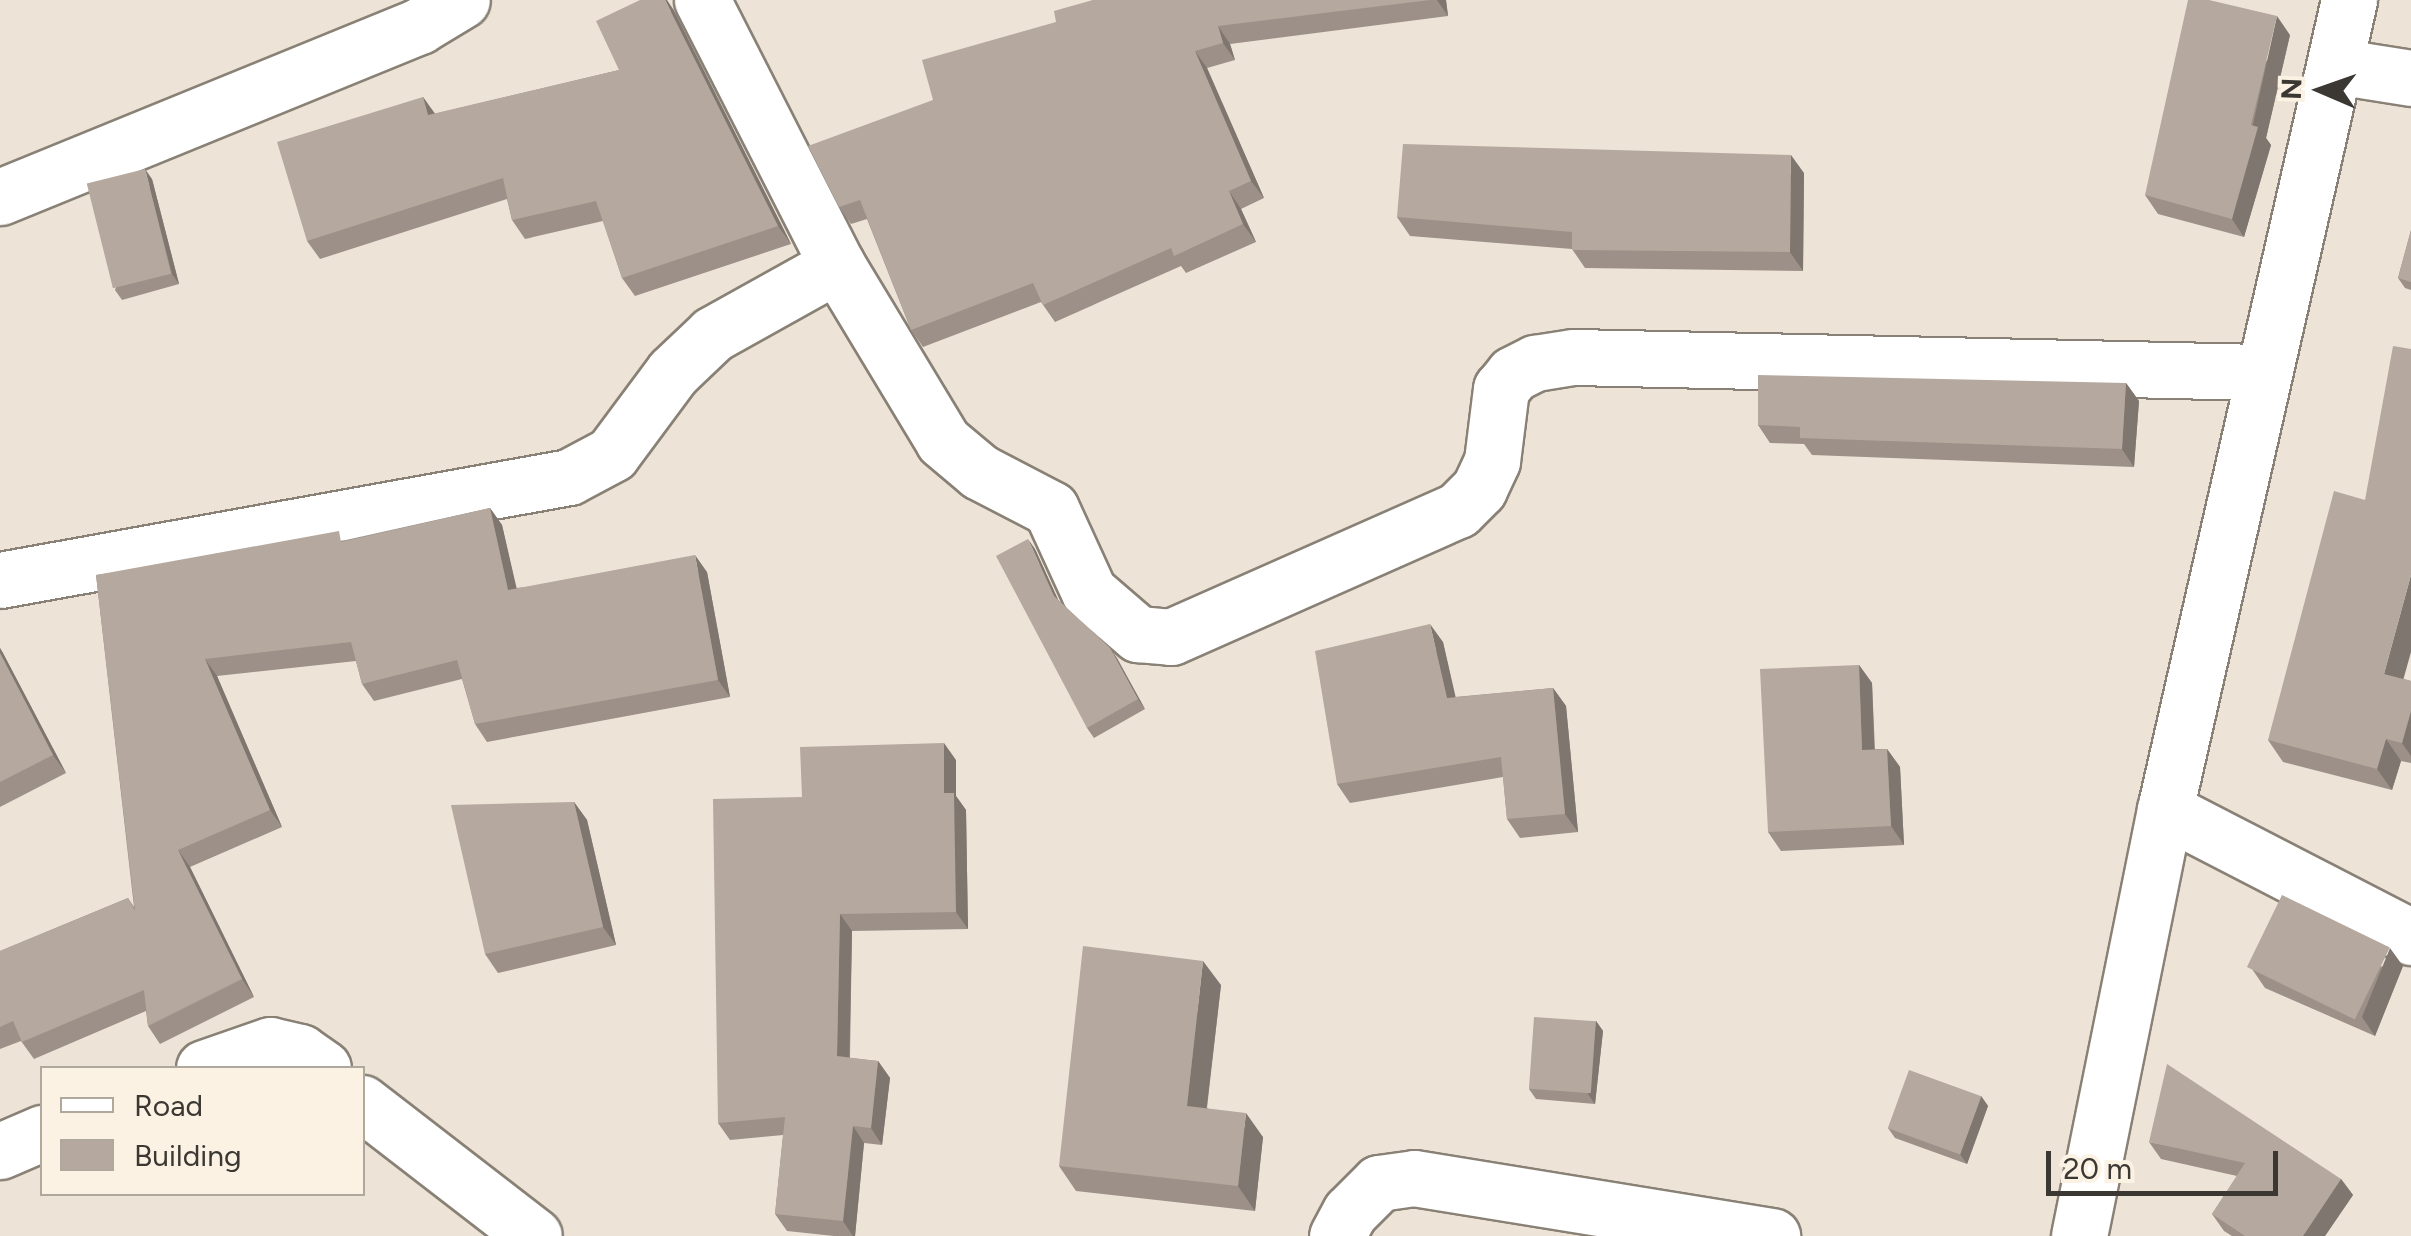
<!DOCTYPE html>
<style>
body{margin:0}
#map{position:relative;width:2411px;height:1236px;overflow:hidden;background:#ede4d7;font-family:Figtree,sans-serif}
div>[style]{position:absolute}
.roads{filter:drop-shadow(2px 0 #898175) drop-shadow(-2px 0 #898175) drop-shadow(0 2px #898175) drop-shadow(0 -2px #898175)}
.minor>*{height:55px;margin:-27.5px;padding:0 27.5px;transform-origin:27.5px;border-radius:27.5px;background:#fff}
.wall>*{inset:0;background:#9c9088}
.shaded-wall>*{inset:0;background:#7f766f}
.building>*{inset:0;background:#b5a89e;transform-origin:0 0}
span{translate:-50% -50%;white-space:nowrap;text-align:center;line-height:1.15;-webkit-text-stroke:8px #fbf2e4;paint-order:stroke}
.legend{position:absolute;left:40px;top:1066px;width:325px;height:130px;box-sizing:border-box;background:#fbf2e4;border:2px solid #aea89d;margin:0;padding:12px 18px;list-style:none;font-size:30px;color:#3b3833}
.legend li{display:flex;align-items:center;gap:20px;height:50px}
.legend b{width:50px;border:2px solid #aea89d}
.north{position:absolute;left:2271px;top:40px;width:100px;height:100px;-webkit-text-stroke:8px #fbf2e4;paint-order:stroke;rotate:272deg;font-size:28px;font-weight:700;line-height:40px;text-align:center;color:#3b3833}
.north::after{content:'';display:block;margin:auto;width:35px;height:45px;background:#3b3833;clip-path:polygon(50% 0,100% 100%,50% 72%,0 100%)}
.scale{position:absolute;left:2046px;top:1151px;width:232px;height:45px;box-sizing:border-box;border:5px solid #3b3833;border-top:0;padding-left:12px;font-size:30px;line-height:35px;white-space:nowrap;color:#3b3833;-webkit-text-stroke:8px #fbf2e4;paint-order:stroke}
</style>
<div id="map">
<div class="roads">
<div class="minor">
<i style="left:702px;top:0;width:297px;rotate:63deg"></i>
<i style="left:837px;top:265px;width:205px;rotate:58.9deg"></i>
<i style="left:943px;top:441px;width:48px;rotate:40deg"></i>
<i style="left:980px;top:472px;width:80px;rotate:27.5deg"></i>
<i style="left:1051px;top:509px;width:91px;rotate:65.4deg"></i>
<i style="left:1089px;top:592px;width:65px;rotate:40.6deg"></i>
<i style="left:1138px;top:634px;width:33px;rotate:5deg"></i>
<i style="left:1171px;top:637px;width:314px;rotate:-23.9deg"></i>
<i style="left:1458px;top:510px;width:30px;rotate:-45deg"></i>
<i style="left:1479px;top:489px;width:31px;rotate:-65deg"></i>
<i style="left:1492px;top:461px;width:73px;rotate:-82.9deg"></i>
<i style="left:1501px;top:389px;width:19px;rotate:-51deg"></i>
<i style="left:1513px;top:374px;width:25px;rotate:-27deg"></i>
<i style="left:1535px;top:363px;width:39px;rotate:-9deg"></i>
<i style="left:1574px;top:357px;width:689px;rotate:1.25deg"></i>
<i style="left:2335px;top:66px;width:77px;rotate:9deg"></i>
<i style="left:0;top:197px;width:453px;rotate:-22.2deg"></i>
<i style="left:419px;top:26px;width:50px;rotate:-31.2deg"></i>
<i style="left:0;top:580px;width:578px;rotate:-10.26deg"></i>
<i style="left:569px;top:477px;width:49px;rotate:-28.1deg"></i>
<i style="left:612px;top:454px;width:102px;rotate:-53.4deg"></i>
<i style="left:673px;top:372px;width:55px;rotate:-43.5deg"></i>
<i style="left:713px;top:334px;width:142px;rotate:-29.1deg"></i>
<i style="left:2165px;top:810px;width:277px;rotate:27.3deg"></i>
<i style="left:204px;top:1068px;width:70px;rotate:-19.2deg"></i>
<i style="left:270px;top:1045px;width:31px;rotate:13deg"></i>
<i style="left:300px;top:1052px;width:28px;rotate:35deg"></i>
<i style="left:362px;top:1103px;width:217px;rotate:37.7deg"></i>
<i style="left:0;top:1151px;width:46px;rotate:-23.2deg"></i>
<i style="left:1337px;top:1236px;width:27px;rotate:-62deg"></i>
<i style="left:1350px;top:1212px;width:41px;rotate:-45deg"></i>
<i style="left:1379px;top:1183px;width:35px;rotate:-8deg"></i>
<i style="left:1414px;top:1178px;width:363px;rotate:9.2deg"></i>
<i style="left:2079px;top:1236px;width:435px;rotate:-78.6deg"></i>
<i style="left:2165px;top:810px;width:831px;rotate:-77.2deg"></i>
</div>
</div>
<div class="wall">
<i style="clip-path:polygon(1093px 0,1446px 0,1448px 16px,1230px 44px,1235px 60px,1207px 68px,1264px 198px,1241px 209px,1256px 242px,1186px 273px,1181px 266px,1055px 322px,1041px 302px,923px 347px,911px 330px,867px 219px,851px 224px,839px 207px,933px 100px)"></i>
<i style="clip-path:polygon(673px 9px,791px 244px,635px 296px,622px 278px,603px 221px,525px 239px,512px 220px,507px 199px,320px 259px,307px 241px,423px 97px,434px 114px,619px 70px)"></i>
<i style="clip-path:polygon(2290px 35px,2266px 138px,2271px 145px,2244px 237px,2158px 214px,2145px 195px)"></i>
<i style="clip-path:polygon(1804px 173px,1803px 271px,1585px 268px,1572px 249px,1410px 236px,1397px 217px)"></i>
<i style="clip-path:polygon(152px 179px,179px 284px,122px 300px,115px 290px)"></i>
<i style="clip-path:polygon(2411px 230px,2411px 290px,2405px 288px,2398px 278px)"></i>
<i style="clip-path:polygon(2126px 383px,2139px 401px,2134px 467px,1812px 455px,1804px 444px,1770px 443px,1758px 425px)"></i>
<i style="clip-path:polygon(490px 508px,502px 525px,516px 588px,707px 572px,730px 697px,487px 742px,475px 724px,462px 679px,374px 701px,362px 684px,356px 661px,217px 676px,282px 827px,190px 867px,254px 997px,160px 1044px,148px 1026px,146px 1011px,34px 1059px,21px 1041px,0 1049px,0 951px,128px 898px,134px 907px,96px 575px,346px 540px)"></i>
<i style="clip-path:polygon(1035px 549px,1058px 600px,1110px 648px,1145px 709px,1094px 738px,1087px 728px)"></i>
<i style="clip-path:polygon(1443px 642px,1455px 697px,1553px 688px,1566px 706px,1578px 832px,1520px 838px,1507px 819px,1503px 777px,1350px 803px,1337px 784px)"></i>
<i style="clip-path:polygon(0 648px,66px 773px,0 807px)"></i>
<i style="clip-path:polygon(1859px 665px,1872px 683px,1875px 749px,1887px 749px,1900px 767px,1904px 845px,1781px 851px,1768px 832px)"></i>
<i style="clip-path:polygon(2404px 679px,2411px 681px,2411px 763px,2401px 761px,2392px 790px,2283px 762px,2268px 740px)"></i>
<i style="clip-path:polygon(956px 760px,956px 796px,966px 810px,968px 929px,852px 931px,850px 1058px,878px 1061px,890px 1078px,882px 1145px,864px 1143px,855px 1236px,834px 1236px,787px 1231px,775px 1214px,783px 1135px,730px 1140px,718px 1123px,802px 797px)"></i>
<i style="clip-path:polygon(574px 802px,587px 820px,616px 945px,498px 973px,485px 954px)"></i>
<i style="clip-path:polygon(2403px 966px,2375px 1036px,2265px 988px,2252px 969px)"></i>
<i style="clip-path:polygon(1221px 985px,1207px 1108px,1263px 1137px,1255px 1211px,1076px 1191px,1059px 1166px)"></i>
<i style="clip-path:polygon(1596px 1021px,1603px 1031px,1595px 1104px,1536px 1099px,1529px 1089px)"></i>
<i style="clip-path:polygon(1981px 1096px,1988px 1106px,1967px 1164px,1895px 1138px,1888px 1128px)"></i>
<i style="clip-path:polygon(2149px 1142px,2341px 1179px,2353px 1195px,2325px 1236px,2232px 1236px,2224px 1231px,2212px 1214px,2237px 1176px,2161px 1159px)"></i>
</div>
<div class="shaded-wall">
<i style="clip-path:polygon(665px 0,667px 0,673px 9px,791px 244px,778px 226px)"></i>
<i style="clip-path:polygon(1437px 0,1446px 0,1448px 16px)"></i>
<i style="clip-path:polygon(2277px 16px,2290px 35px,2266px 138px,2271px 145px,2244px 237px,2232px 219px)"></i>
<i style="clip-path:polygon(1218px 26px,1230px 44px,1235px 60px,1223px 43px)"></i>
<i style="clip-path:polygon(1195px 51px,1207px 68px,1264px 198px,1251px 181px)"></i>
<i style="clip-path:polygon(423px 97px,436px 115px,428px 115px)"></i>
<i style="clip-path:polygon(1791px 155px,1804px 173px,1803px 271px,1790px 252px)"></i>
<i style="clip-path:polygon(145px 169px,152px 179px,179px 284px,172px 274px)"></i>
<i style="clip-path:polygon(1229px 191px,1241px 209px,1256px 242px,1243px 224px)"></i>
<i style="clip-path:polygon(2126px 383px,2139px 401px,2134px 467px,2122px 449px)"></i>
<i style="clip-path:polygon(490px 508px,502px 525px,521px 607px,508px 590px)"></i>
<i style="clip-path:polygon(1028px 539px,1035px 549px,1061px 606px,1054px 596px)"></i>
<i style="clip-path:polygon(695px 555px,707px 572px,730px 697px,718px 680px)"></i>
<i style="clip-path:polygon(2411px 575px,2411px 652px,2399px 695px,2384px 674px)"></i>
<i style="clip-path:polygon(1430px 624px,1443px 642px,1460px 716px,1447px 698px)"></i>
<i style="clip-path:polygon(0 648px,3px 653px,66px 773px,53px 755px,0 653px)"></i>
<i style="clip-path:polygon(1110px 648px,1117px 658px,1145px 709px,1138px 699px)"></i>
<i style="clip-path:polygon(205px 659px,217px 676px,282px 827px,270px 810px)"></i>
<i style="clip-path:polygon(1859px 665px,1872px 683px,1875px 769px,1862px 750px)"></i>
<i style="clip-path:polygon(1553px 688px,1566px 706px,1578px 832px,1565px 814px)"></i>
<i style="clip-path:polygon(2411px 711px,2411px 756px,2402px 743px)"></i>
<i style="clip-path:polygon(2386px 739px,2401px 761px,2392px 790px,2377px 769px)"></i>
<i style="clip-path:polygon(944px 743px,956px 760px,956px 796px,966px 810px,968px 929px,956px 912px,944px 793px)"></i>
<i style="clip-path:polygon(1887px 749px,1900px 767px,1904px 845px,1891px 826px)"></i>
<i style="clip-path:polygon(574px 802px,587px 820px,616px 945px,603px 927px)"></i>
<i style="clip-path:polygon(178px 850px,190px 867px,254px 997px,242px 979px)"></i>
<i style="clip-path:polygon(840px 914px,852px 931px,849px 1073px,837px 1056px)"></i>
<i style="clip-path:polygon(2390px 948px,2403px 966px,2375px 1036px,2362px 1017px)"></i>
<i style="clip-path:polygon(1203px 961px,1221px 985px,1204px 1130px,1187px 1106px)"></i>
<i style="clip-path:polygon(1596px 1021px,1603px 1031px,1595px 1104px,1588px 1094px)"></i>
<i style="clip-path:polygon(878px 1061px,890px 1078px,882px 1145px,871px 1128px)"></i>
<i style="clip-path:polygon(1981px 1096px,1988px 1106px,1967px 1164px,1960px 1154px)"></i>
<i style="clip-path:polygon(1246px 1113px,1263px 1137px,1255px 1211px,1238px 1186px)"></i>
<i style="clip-path:polygon(853px 1126px,864px 1143px,855px 1236px,853px 1236px,843px 1221px)"></i>
<i style="clip-path:polygon(2341px 1179px,2353px 1195px,2325px 1236px,2303px 1236px)"></i>
</div>
<div class="building">
<i style="clip-path:polygon(640px 0,665px 0,778px 226px,622px 278px,596px 201px,512px 220px,503px 178px,307px 241px,277px 142px,423px 97px,428px 115px,619px 70px,596px 21px)"></i>
<i style="clip-path:polygon(1093px 0,1430px 0,1218px 26px,1223px 43px,1195px 51px,1251px 181px,1229px 191px,1243px 224px,1174px 256px,1171px 248px,1043px 305px,1033px 283px,911px 330px,860px 200px,839px 207px,808px 146px,933px 100px,922px 60px,1056px 22px,1054px 11px)"></i>
<i style="clip-path:polygon(2188px 0,2209px 0,2277px 16px,2251px 125px,2258px 127px,2232px 219px,2145px 195px)"></i>
<i style="clip-path:polygon(1403px 144px,1791px 155px,1790px 252px,1572px 250px,1572px 232px,1397px 217px)"></i>
<i style="left:145px;top:169px;width:108px;height:60px;rotate:76deg"></i>
<i style="clip-path:polygon(2411px 230px,2411px 282px,2398px 278px)"></i>
<i style="clip-path:polygon(2393px 346px,2411px 349px,2411px 575px,2384px 674px,2411px 681px,2411px 711px,2402px 743px,2386px 739px,2377px 769px,2268px 740px,2334px 491px,2365px 500px)"></i>
<i style="clip-path:polygon(1758px 375px,2126px 383px,2122px 449px,1800px 438px,1800px 427px,1758px 425px)"></i>
<i style="clip-path:polygon(490px 508px,508px 590px,695px 555px,718px 680px,475px 724px,457px 660px,362px 684px,351px 642px,205px 659px,270px 810px,178px 850px,242px 979px,148px 1026px,144px 990px,22px 1042px,13px 1021px,0 1027px,0 951px,128px 898px,135px 911px,96px 575px,339px 531px,341px 542px)"></i>
<i style="clip-path:polygon(1028px 539px,1054px 596px,1110px 648px,1138px 699px,1087px 728px,996px 556px)"></i>
<i style="clip-path:polygon(1430px 624px,1447px 698px,1553px 688px,1565px 814px,1507px 819px,1501px 757px,1337px 784px,1315px 651px)"></i>
<i style="clip-path:polygon(0 653px,53px 755px,0 782px)"></i>
<i style="clip-path:polygon(1859px 665px,1862px 750px,1887px 749px,1891px 826px,1768px 832px,1760px 669px)"></i>
<i style="clip-path:polygon(944px 743px,944px 793px,954px 793px,956px 912px,840px 914px,837px 1056px,878px 1061px,871px 1128px,853px 1126px,843px 1221px,775px 1214px,785px 1117px,718px 1123px,713px 799px,802px 797px,800px 747px)"></i>
<i style="clip-path:polygon(574px 802px,603px 927px,485px 954px,451px 805px)"></i>
<i style="left:2282px;top:895px;width:120px;height:80px;rotate:26deg"></i>
<i style="clip-path:polygon(1083px 946px,1203px 961px,1187px 1106px,1246px 1113px,1238px 1186px,1059px 1166px)"></i>
<i style="left:1534px;top:1017px;width:62px;height:72px;rotate:4deg"></i>
<i style="clip-path:polygon(2167px 1064px,2341px 1179px,2303px 1236px,2245px 1236px,2212px 1214px,2245px 1163px,2149px 1142px)"></i>
<i style="left:1909px;top:1070px;width:77px;height:62px;rotate:20deg"></i>
</div>
<ul class="legend">
<li><b style="height:12px;background:#fff"></b>Road</li>
<li><b style="height:28px;background:#b5a89e"></b>Building</li>
</ul>
<div class="north">N</div>
<div class="scale">20 m</div>
</div>
